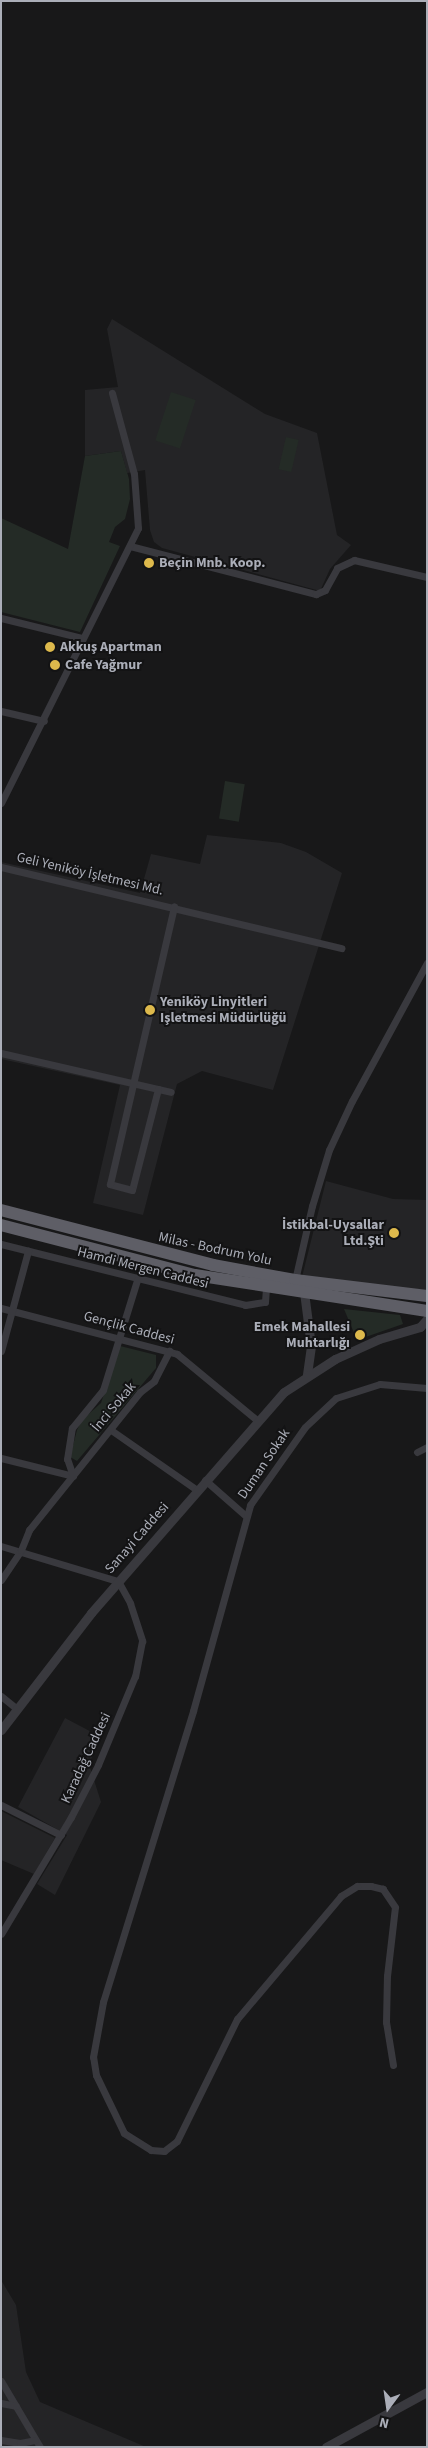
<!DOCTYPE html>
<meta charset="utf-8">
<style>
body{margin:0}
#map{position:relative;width:428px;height:2448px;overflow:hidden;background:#181819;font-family:"Source Sans 3",sans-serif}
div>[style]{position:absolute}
.built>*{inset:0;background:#242426}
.green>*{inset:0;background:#242b26;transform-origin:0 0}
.minor>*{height:7px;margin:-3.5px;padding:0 3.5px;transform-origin:3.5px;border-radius:3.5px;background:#39393e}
.tertiary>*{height:9px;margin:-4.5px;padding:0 4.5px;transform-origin:4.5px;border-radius:4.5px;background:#39393e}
.trunk>*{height:12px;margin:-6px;padding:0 6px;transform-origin:6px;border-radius:6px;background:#5e5e66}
.dots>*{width:14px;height:14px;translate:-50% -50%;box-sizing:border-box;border:2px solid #131314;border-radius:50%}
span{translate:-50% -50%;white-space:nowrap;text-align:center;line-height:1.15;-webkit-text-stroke:4px #131314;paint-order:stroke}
.poi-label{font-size:14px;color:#abaeb8;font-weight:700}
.left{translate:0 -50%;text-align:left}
.right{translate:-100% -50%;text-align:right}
.street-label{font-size:14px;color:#abaeb8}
.frame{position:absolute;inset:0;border:2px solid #abaeb8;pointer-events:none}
.north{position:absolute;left:363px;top:2383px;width:50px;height:50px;-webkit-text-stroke:4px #131314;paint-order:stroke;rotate:194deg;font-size:14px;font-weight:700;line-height:20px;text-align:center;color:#abaeb8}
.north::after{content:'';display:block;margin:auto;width:18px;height:22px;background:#abaeb8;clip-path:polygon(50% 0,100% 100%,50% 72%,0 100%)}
</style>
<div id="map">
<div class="built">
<i style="clip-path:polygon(112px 319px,265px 414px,317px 433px,337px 535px,351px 545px,330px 569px,320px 591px,162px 548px,154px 542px,150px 530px,145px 470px,127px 473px,121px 451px,85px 456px,85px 390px,118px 387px,107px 329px)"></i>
<i style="clip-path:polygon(207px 835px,281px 843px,306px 852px,342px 873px,273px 1090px,202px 1071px,177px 1084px,143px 1215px,93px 1203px,120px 1085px,1px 1059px,1px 862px,140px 893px,151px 854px,200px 864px)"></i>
<i style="clip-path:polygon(326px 1181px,393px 1199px,427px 1200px,427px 1291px,302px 1277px)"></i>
<i style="clip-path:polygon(65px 1718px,101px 1737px,89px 1764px,101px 1802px,55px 1895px,37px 1884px,67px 1835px,18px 1807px)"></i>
<i style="clip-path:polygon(1px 1811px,55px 1838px,34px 1874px,1px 1860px)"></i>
<i style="clip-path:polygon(1px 2280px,16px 2305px,26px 2372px,40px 2402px,146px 2447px,1px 2447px)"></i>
</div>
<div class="green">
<i style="left:171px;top:392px;width:26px;height:51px;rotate:18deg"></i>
<i style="left:286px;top:437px;width:13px;height:33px;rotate:13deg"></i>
<i style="clip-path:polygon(121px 451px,129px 479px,130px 499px,125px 519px,115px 527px,109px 542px,120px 546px,80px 632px,1px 612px,1px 518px,68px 549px,85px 456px)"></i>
<i style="left:225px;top:781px;width:20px;height:38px;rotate:9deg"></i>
<i style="clip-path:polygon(344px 1309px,400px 1315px,403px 1324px,357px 1340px)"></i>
<i style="clip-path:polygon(120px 1346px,156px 1355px,156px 1368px,77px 1461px,70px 1457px,77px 1430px,82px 1420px,101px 1403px)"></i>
</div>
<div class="minor">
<i style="left:130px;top:546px;width:192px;rotate:14.5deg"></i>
<i style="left:316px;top:594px;width:10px;rotate:-24deg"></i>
<i style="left:325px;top:590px;width:25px;rotate:-61deg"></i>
<i style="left:337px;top:568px;width:19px;rotate:-25deg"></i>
<i style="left:354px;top:560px;width:75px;rotate:13.1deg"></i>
<i style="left:1px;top:618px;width:83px;rotate:13.9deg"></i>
<i style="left:1px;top:711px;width:44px;rotate:13.1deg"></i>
<i style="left:1px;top:803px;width:307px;rotate:-63.5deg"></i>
<i style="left:138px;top:528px;width:54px;rotate:-94.2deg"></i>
<i style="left:134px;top:474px;width:84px;rotate:-105.2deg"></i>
<i style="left:1px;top:867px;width:350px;rotate:13.4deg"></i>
<i style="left:1px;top:1053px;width:174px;rotate:12.9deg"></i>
<i style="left:158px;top:1089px;width:104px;rotate:104.4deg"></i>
<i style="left:132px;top:1190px;width:23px;rotate:-165deg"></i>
<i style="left:110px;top:1184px;width:285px;rotate:-77deg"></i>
<i style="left:1px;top:1244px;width:252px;rotate:14deg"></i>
<i style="left:245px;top:1305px;width:20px;rotate:-9deg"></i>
<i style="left:265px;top:1302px;width:14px;rotate:-86deg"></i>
<i style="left:295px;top:1280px;width:76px;rotate:-77.1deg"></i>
<i style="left:312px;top:1206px;width:59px;rotate:-73.1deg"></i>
<i style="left:329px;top:1150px;width:54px;rotate:-64.9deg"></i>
<i style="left:352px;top:1101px;width:157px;rotate:-61.5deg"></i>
<i style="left:1px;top:1308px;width:182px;rotate:14.6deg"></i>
<i style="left:177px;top:1354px;width:105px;rotate:39.6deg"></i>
<i style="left:1px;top:1351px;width:104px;rotate:-74.9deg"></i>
<i style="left:111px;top:1430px;width:105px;rotate:34.9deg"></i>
<i style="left:417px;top:1452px;width:11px;rotate:-27deg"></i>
<i style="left:1px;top:1458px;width:74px;rotate:14deg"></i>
<i style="left:73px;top:1476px;width:18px;rotate:-109deg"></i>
<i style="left:67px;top:1459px;width:31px;rotate:-81deg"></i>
<i style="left:72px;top:1428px;width:49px;rotate:-50.8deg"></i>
<i style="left:103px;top:1390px;width:115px;rotate:-72.8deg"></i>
<i style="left:205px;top:1480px;width:55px;rotate:41.3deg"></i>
<i style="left:1px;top:1546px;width:122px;rotate:16.7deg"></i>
<i style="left:118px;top:1581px;width:25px;rotate:61deg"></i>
<i style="left:130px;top:1603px;width:40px;rotate:72deg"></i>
<i style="left:142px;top:1641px;width:36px;rotate:101deg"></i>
<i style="left:135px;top:1676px;width:96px;rotate:112.6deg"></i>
<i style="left:98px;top:1765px;width:59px;rotate:117.4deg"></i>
<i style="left:71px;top:1817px;width:136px;rotate:120.9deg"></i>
<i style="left:1px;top:1580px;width:36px;rotate:-56deg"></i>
<i style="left:21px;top:1550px;width:22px;rotate:-68deg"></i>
<i style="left:29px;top:1530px;width:177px;rotate:-51.2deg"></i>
<i style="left:140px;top:1392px;width:18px;rotate:-38deg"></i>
<i style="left:154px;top:1381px;width:34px;rotate:-63deg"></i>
<i style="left:1px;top:1696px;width:21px;rotate:39deg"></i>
<i style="left:1px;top:1805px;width:67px;rotate:26.6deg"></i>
<i style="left:393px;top:2065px;width:44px;rotate:-99.2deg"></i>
<i style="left:386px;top:2022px;width:46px;rotate:-88.8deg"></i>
<i style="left:387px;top:1976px;width:69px;rotate:-83.4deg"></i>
<i style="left:395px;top:1907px;width:22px;rotate:-124deg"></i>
<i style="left:383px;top:1889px;width:12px;rotate:-166deg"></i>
<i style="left:371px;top:1886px;width:14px;rotate:180deg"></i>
<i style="left:357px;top:1886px;width:19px;rotate:148deg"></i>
<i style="left:341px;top:1896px;width:161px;rotate:130.2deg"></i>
<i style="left:237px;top:2019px;width:136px;rotate:116.2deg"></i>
<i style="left:177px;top:2141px;width:16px;rotate:142deg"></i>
<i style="left:164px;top:2151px;width:13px;rotate:-176deg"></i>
<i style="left:151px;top:2150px;width:32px;rotate:-148deg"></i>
<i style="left:124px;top:2133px;width:64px;rotate:-115.8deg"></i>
<i style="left:96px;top:2075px;width:18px;rotate:-99deg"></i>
<i style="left:93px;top:2057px;width:56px;rotate:-79.7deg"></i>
<i style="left:103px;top:2002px;width:305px;rotate:-72.8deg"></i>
<i style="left:193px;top:1711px;width:214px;rotate:-74.5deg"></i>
<i style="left:250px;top:1505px;width:95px;rotate:-54.8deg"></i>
<i style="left:305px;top:1427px;width:42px;rotate:-43.1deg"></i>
<i style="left:336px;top:1398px;width:46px;rotate:-17.7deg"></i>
<i style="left:380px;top:1384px;width:47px;rotate:4.9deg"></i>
<i style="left:1px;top:2381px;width:77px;rotate:59.4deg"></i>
<i style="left:1px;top:2403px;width:15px;rotate:11deg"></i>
<i style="left:1px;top:2440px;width:19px;rotate:9deg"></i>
<i style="left:20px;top:2443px;width:15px;rotate:-11deg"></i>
</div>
<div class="tertiary">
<i style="left:304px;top:1292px;width:54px;rotate:82.6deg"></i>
<i style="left:311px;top:1346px;width:29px;rotate:98deg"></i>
<i style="left:1px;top:1730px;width:148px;rotate:-52.4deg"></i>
<i style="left:91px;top:1613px;width:293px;rotate:-48.9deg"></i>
<i style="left:284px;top:1392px;width:61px;rotate:-32.9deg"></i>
<i style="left:335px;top:1359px;width:48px;rotate:-24.4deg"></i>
<i style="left:379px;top:1339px;width:43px;rotate:-16.3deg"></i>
<i style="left:420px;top:1327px;width:11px;rotate:-49deg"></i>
<i style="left:326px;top:2447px;width:115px;rotate:-28.6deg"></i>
</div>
<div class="trunk">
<i style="left:1px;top:1210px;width:219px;rotate:14.5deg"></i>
<i style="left:213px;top:1265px;width:83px;rotate:10.4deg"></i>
<i style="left:295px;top:1280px;width:133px;rotate:6.9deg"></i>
<i style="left:1px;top:1225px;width:200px;rotate:14.5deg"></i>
<i style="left:195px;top:1275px;width:235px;rotate:8.8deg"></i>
</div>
<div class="dots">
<i style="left:149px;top:563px;background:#ddb94c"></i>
<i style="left:50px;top:647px;background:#ddb94c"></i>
<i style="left:55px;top:665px;background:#ddb94c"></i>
<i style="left:150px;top:1010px;background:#ddb94c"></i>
<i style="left:394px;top:1233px;background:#ddb94c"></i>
<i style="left:360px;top:1335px;background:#ddb94c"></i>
</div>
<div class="poi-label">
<span class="left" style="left:159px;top:563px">Beçin Mnb. Koop.</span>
<span class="left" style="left:60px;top:647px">Akkuş Apartman</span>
<span class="left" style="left:65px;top:665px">Cafe Yağmur</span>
<span class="left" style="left:160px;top:1010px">Yeniköy Linyitleri<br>Işletmesi Müdürlüğü</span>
<span class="right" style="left:384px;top:1233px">İstikbal-Uysallar<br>Ltd.Şti</span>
<span class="right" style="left:350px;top:1335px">Emek Mahallesi<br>Muhtarlığı</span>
</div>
<div class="street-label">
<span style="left:90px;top:874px;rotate:13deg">Geli Yeniköy İşletmesi Md.</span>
<span style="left:215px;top:1249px;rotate:12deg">Milas - Bodrum Yolu</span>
<span style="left:143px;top:1268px;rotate:14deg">Hamdi Mergen Caddesi</span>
<span style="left:129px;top:1328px;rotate:15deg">Gençlik Caddesi</span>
<span style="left:114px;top:1407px;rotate:-50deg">İnci Sokak</span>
<span style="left:264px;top:1464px;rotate:-56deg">Duman Sokak</span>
<span style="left:137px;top:1538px;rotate:-49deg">Sanayi Caddesi</span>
<span style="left:86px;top:1758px;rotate:-65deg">Karadağ Caddesi</span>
</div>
<div class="frame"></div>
<div class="north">N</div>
</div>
